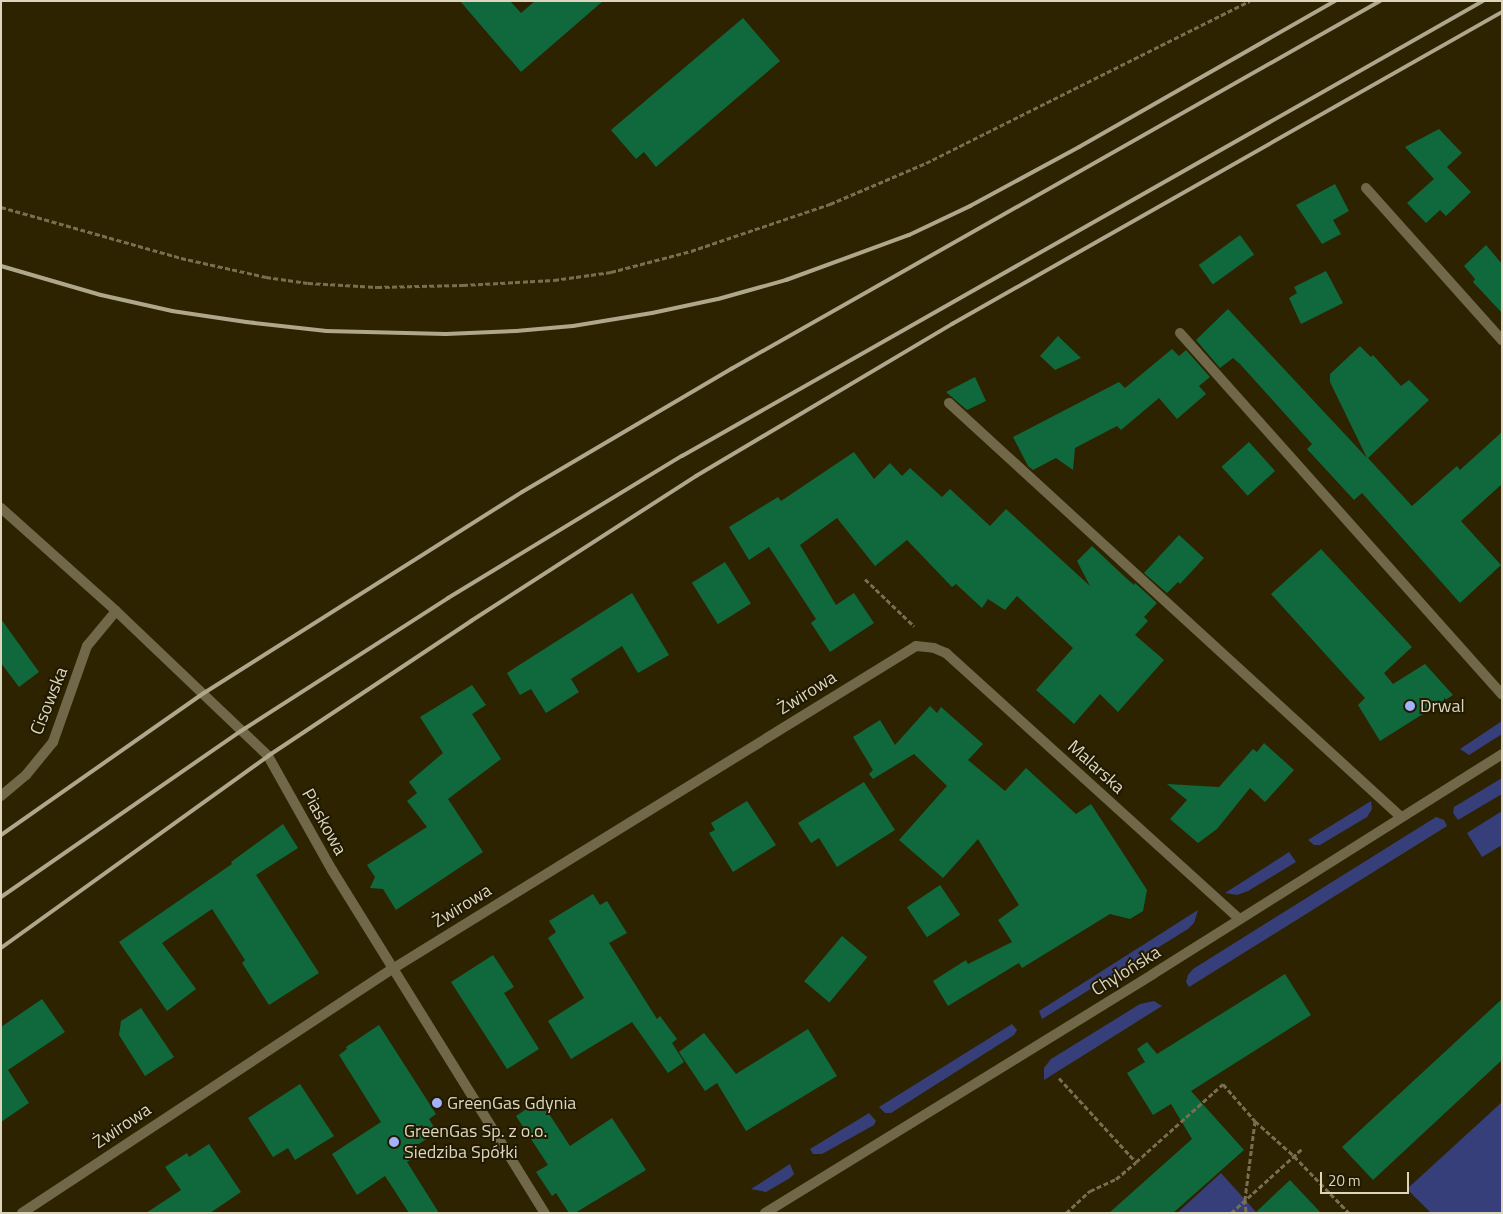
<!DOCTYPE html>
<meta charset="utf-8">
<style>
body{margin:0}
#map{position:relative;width:1503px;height:1214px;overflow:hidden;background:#2d2300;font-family:"Titillium Web",sans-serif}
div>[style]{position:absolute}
.green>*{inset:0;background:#373f7b}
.building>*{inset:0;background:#10693c;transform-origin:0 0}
.path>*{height:3px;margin-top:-1.5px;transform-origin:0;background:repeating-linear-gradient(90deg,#786f51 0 5px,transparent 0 7.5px)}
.service>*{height:10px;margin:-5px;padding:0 5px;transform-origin:5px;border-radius:5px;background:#706848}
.minor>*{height:10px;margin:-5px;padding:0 5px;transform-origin:5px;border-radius:5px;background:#706848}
.tertiary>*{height:10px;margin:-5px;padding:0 5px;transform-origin:5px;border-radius:5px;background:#706848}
.rail>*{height:4px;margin:-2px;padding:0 2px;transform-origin:2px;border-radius:2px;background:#aea78b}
.dots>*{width:14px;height:14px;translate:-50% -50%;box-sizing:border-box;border:2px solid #211a02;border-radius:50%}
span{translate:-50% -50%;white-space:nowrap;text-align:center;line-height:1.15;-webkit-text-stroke:4px #211a02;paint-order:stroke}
.street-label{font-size:18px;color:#ddd6bd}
.poi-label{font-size:18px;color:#ddd6bd}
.left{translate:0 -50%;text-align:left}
.frame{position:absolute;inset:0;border:2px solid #ddd6bd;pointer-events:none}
.scale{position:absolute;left:1320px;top:1172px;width:89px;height:22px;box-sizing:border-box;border:2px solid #ddd6bd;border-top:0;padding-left:6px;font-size:15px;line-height:18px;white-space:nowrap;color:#ddd6bd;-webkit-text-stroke:4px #211a02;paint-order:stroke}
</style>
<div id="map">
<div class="green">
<i style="clip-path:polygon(1502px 721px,1502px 734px,1469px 755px,1460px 749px)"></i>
<i style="clip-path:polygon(1502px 778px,1502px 794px,1458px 820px,1453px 813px,1454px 807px)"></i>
<i style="clip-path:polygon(1371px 801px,1372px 809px,1367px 817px,1320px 845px,1314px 845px,1308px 840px)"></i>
<i style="clip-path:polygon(1502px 811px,1502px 845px,1482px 857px,1467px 833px)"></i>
<i style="clip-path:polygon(1436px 817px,1444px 820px,1447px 826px,1189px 987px,1186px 982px,1188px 975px,1193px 969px)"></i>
<i style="clip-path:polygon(1289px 852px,1296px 862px,1248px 891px,1237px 895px,1225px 893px)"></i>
<i style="clip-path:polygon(1198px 910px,1194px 923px,1188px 929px,1042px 1019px,1039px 1011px)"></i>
<i style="clip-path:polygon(1154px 1001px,1162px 1006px,1044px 1080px,1044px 1068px,1051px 1059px,1140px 1004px)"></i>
<i style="clip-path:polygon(1012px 1024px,1017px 1030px,1014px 1035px,891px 1113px,885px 1113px,879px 1107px)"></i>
<i style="clip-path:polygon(1502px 1102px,1502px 1213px,1431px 1213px,1407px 1189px)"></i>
<i style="clip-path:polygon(869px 1113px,876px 1121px,874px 1125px,822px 1154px,813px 1154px,810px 1149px)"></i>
<i style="clip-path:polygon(790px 1164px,794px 1174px,790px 1178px,766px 1192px,751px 1189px)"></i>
<i style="clip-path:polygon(1221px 1173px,1257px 1213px,1177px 1213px)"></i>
</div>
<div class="building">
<i style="clip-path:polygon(460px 1px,510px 1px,521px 13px,535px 1px,603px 1px,521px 72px)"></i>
<i style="clip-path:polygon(743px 18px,780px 61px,656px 167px,644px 152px,636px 159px,611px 130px)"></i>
<i style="clip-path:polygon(1439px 129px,1462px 153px,1447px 167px,1471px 192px,1446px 216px,1440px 210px,1426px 223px,1407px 203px,1434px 179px,1405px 147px)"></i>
<i style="clip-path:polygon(1335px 184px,1349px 211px,1333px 220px,1341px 234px,1322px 244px,1296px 205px)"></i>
<i style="left:1240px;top:235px;width:24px;height:51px;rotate:54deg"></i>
<i style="clip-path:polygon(1486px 245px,1502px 264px,1502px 313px,1473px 282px,1475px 279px,1464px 266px)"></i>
<i style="clip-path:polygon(1326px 271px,1343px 303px,1301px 324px,1289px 298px,1297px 293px,1294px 287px)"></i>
<i style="clip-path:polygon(1228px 309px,1367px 458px,1330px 382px,1330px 374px,1360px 346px,1371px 357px,1373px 355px,1401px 386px,1409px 380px,1429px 400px,1368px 458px,1412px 506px,1457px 466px,1460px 470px,1502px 432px,1502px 484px,1461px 521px,1501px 565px,1460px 603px,1362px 493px,1354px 500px,1307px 449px,1312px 444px,1240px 364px,1233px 358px,1220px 368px,1196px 340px)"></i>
<i style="clip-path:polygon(1058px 336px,1081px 358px,1055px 370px,1040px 356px)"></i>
<i style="clip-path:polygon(1172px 349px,1179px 356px,1186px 350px,1210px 377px,1199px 386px,1206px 394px,1177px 419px,1159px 398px,1121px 430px,1117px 426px,1075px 448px,1073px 470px,1056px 458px,1033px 470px,1028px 466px,1013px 437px,1119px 382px,1125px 388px)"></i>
<i style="clip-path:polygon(975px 377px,986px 401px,967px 410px,946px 392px)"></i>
<i style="left:1249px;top:442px;width:39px;height:37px;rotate:48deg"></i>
<i style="clip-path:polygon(854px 452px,874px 479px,890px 463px,902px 476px,910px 468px,942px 497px,950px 489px,990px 526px,1006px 509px,1090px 586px,1077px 561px,1092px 546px,1126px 578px,1134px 585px,1135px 583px,1157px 603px,1144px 617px,1148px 621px,1135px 635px,1164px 660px,1118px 712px,1100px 694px,1074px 724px,1036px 690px,1073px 648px,1017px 596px,1005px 610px,988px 599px,982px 608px,956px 584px,952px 587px,907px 540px,875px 566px,837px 518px,800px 545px,836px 605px,854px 593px,874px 623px,830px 652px,811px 623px,816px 619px,769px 547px,749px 560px,729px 527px,778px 497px,781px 501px)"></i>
<i style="clip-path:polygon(1179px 535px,1204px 558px,1180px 584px,1178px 582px,1167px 593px,1144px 573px)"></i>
<i style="clip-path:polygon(1321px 549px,1412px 647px,1384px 673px,1393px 684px,1425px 664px,1453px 695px,1380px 741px,1358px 705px,1365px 698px,1271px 594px)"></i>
<i style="left:725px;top:562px;width:49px;height:39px;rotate:58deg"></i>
<i style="clip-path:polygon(632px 593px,669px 655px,638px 673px,622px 646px,571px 679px,579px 692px,546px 713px,531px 689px,520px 695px,507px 673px)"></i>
<i style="clip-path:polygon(1px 619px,39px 672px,19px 687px,1px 663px)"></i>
<i style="clip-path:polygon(472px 685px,486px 705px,472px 714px,501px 759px,448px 799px,483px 852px,396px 910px,383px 889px,370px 888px,375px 877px,367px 865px,427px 827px,407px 801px,417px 793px,409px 782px,443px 753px,420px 717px)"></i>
<i style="clip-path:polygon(930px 706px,937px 713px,941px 707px,983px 744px,968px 760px,1005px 791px,1026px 768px,1076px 814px,1091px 804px,1147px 890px,1143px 911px,1130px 919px,1110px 914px,1022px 968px,1019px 963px,948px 1006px,933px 981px,966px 960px,968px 964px,1012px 942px,998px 920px,1019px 905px,978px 839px,943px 878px,899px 840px,947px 786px,914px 754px,873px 779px,869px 774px,873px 770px,853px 737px,880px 720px,895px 745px)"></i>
<i style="clip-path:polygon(1264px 743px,1294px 770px,1265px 802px,1250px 788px,1217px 829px,1198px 843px,1170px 819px,1187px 800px,1167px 784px,1219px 787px,1253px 749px,1257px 752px)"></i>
<i style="clip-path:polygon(864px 782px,895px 830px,837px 867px,819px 838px,811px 843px,798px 823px)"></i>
<i style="clip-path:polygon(747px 801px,776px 845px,733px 872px,709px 833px,715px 830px,711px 823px)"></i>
<i style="clip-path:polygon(283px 824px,298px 848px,256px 875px,319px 973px,269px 1005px,242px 963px,245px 960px,212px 909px,162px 943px,196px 989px,167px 1011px,119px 942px,232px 864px,231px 862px)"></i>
<i style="left:940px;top:885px;width:36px;height:40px;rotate:56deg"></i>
<i style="clip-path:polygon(593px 894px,600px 905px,607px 901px,627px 933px,609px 943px,657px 1019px,660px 1016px,677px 1039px,672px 1043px,684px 1062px,668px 1073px,632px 1022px,571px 1059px,548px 1021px,584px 998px,548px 938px,556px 932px,549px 921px)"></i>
<i style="left:842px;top:936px;width:33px;height:59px;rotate:40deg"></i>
<i style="clip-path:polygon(493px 955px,514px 987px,504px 993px,539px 1049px,507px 1069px,451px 982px)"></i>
<i style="clip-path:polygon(1285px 974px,1311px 1015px,1191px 1091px,1244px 1150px,1173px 1213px,1109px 1213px,1192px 1139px,1171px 1104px,1153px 1115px,1127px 1073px,1145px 1062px,1137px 1049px,1147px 1042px,1157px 1054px)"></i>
<i style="clip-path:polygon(42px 999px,65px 1032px,8px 1070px,29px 1103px,1px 1122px,1px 1027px)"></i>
<i style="clip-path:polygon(1502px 999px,1502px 1060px,1373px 1180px,1342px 1147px)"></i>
<i style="clip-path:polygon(141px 1008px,174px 1057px,145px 1076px,119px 1035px,121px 1021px)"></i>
<i style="clip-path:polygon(379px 1025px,436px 1114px,429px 1119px,437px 1132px,414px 1147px,419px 1154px,407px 1162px,439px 1213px,409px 1213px,385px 1176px,357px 1195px,332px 1154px,381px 1122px,339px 1055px,347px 1049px,346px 1047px)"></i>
<i style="clip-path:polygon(808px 1029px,837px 1076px,746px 1131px,717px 1083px,705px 1091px,679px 1052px,704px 1033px,736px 1074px)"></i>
<i style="clip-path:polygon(300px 1084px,334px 1136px,295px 1160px,288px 1148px,273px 1157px,248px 1118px)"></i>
<i style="clip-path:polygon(540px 1100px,570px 1146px,612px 1118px,646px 1170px,575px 1213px,569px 1213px,556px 1193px,552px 1196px,536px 1172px,548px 1165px,516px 1116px)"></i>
<i style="clip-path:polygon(209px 1144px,241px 1192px,210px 1213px,146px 1213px,181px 1190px,165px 1167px,187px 1153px,189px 1157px)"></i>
<i style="clip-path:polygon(1290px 1180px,1321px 1213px,1255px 1213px)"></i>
</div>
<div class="path">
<i style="left:1px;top:207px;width:187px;rotate:15.8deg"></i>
<i style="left:181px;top:258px;width:87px;rotate:12.6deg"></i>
<i style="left:266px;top:277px;width:42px;rotate:8.1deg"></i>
<i style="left:308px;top:283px;width:69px;rotate:3.3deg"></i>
<i style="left:377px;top:287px;width:86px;rotate:-1.3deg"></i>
<i style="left:463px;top:285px;width:91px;rotate:-3.1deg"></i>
<i style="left:554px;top:280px;width:58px;rotate:-8deg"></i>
<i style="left:611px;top:272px;width:83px;rotate:-14.7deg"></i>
<i style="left:691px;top:251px;width:147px;rotate:-18.7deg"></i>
<i style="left:830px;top:204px;width:104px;rotate:-23.1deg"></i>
<i style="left:926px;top:163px;width:362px;rotate:-26.6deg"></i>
<i style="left:865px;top:579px;width:68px;rotate:43.8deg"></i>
<i style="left:1059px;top:1078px;width:114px;rotate:47.5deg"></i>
<i style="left:1136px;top:1162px;width:117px;rotate:-41.9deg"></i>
<i style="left:1223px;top:1084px;width:49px;rotate:49.1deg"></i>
<i style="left:1255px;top:1121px;width:79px;rotate:97.3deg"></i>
<i style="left:1245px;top:1199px;width:14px;rotate:86deg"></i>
<i style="left:1255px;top:1121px;width:52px;rotate:41.9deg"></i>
<i style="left:1294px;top:1156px;width:79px;rotate:46deg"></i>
<i style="left:1066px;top:1213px;width:33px;rotate:-43deg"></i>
<i style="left:1090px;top:1191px;width:29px;rotate:-25deg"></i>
<i style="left:1116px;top:1179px;width:26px;rotate:-40deg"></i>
<i style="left:1231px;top:1213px;width:97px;rotate:-42.1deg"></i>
</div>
<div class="service">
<i style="left:1366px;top:188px;width:204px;rotate:48.2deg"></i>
<i style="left:1180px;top:333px;width:484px;rotate:48.3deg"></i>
<i style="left:949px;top:403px;width:613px;rotate:42.49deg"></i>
</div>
<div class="minor">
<i style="left:1px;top:508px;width:154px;rotate:41.8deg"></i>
<i style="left:116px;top:611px;width:210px;rotate:43.6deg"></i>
<i style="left:268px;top:756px;width:131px;rotate:60.7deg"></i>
<i style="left:332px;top:870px;width:404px;rotate:58.2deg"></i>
<i style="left:1px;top:796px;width:33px;rotate:-40deg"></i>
<i style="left:26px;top:775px;width:43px;rotate:-50.7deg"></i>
<i style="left:53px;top:742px;width:102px;rotate:-70.5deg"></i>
<i style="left:87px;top:646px;width:45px;rotate:-50.4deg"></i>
<i style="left:22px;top:1213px;width:445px;rotate:-33.4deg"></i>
<i style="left:394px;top:968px;width:613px;rotate:-31.67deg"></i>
<i style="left:916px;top:646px;width:18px;rotate:6deg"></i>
<i style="left:934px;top:648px;width:13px;rotate:23deg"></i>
<i style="left:946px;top:653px;width:394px;rotate:42.2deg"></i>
</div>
<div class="tertiary">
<i style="left:765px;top:1213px;width:456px;rotate:-31.6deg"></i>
<i style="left:1153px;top:974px;width:413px;rotate:-32.2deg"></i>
</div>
<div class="rail">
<i style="left:1px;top:266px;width:104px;rotate:16.2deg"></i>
<i style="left:101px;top:295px;width:73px;rotate:12.7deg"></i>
<i style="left:172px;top:311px;width:75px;rotate:8.5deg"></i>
<i style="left:246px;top:322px;width:81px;rotate:6.4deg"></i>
<i style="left:326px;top:331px;width:120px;rotate:1.4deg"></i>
<i style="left:446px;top:334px;width:70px;rotate:-2.5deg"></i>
<i style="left:516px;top:331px;width:57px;rotate:-5deg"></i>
<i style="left:573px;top:326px;width:80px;rotate:-9.3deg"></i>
<i style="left:652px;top:313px;width:67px;rotate:-12deg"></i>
<i style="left:718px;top:299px;width:71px;rotate:-15.6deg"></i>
<i style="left:786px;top:280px;width:131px;rotate:-20.1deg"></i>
<i style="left:909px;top:235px;width:68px;rotate:-25.4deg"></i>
<i style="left:970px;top:206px;width:124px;rotate:-28.4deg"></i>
<i style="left:1079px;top:147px;width:295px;rotate:-29.7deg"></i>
<i style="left:1px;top:835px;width:248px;rotate:-35deg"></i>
<i style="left:204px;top:693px;width:376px;rotate:-32.3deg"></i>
<i style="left:522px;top:492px;width:243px;rotate:-30.5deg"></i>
<i style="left:731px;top:369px;width:746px;rotate:-29.55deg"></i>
<i style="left:1px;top:897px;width:292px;rotate:-34.7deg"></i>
<i style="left:241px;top:731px;width:246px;rotate:-32.7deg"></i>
<i style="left:448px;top:598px;width:274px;rotate:-31.3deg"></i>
<i style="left:682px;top:456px;width:921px;rotate:-29.6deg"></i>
<i style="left:1px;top:948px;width:329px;rotate:-35.7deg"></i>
<i style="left:268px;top:756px;width:244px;rotate:-33.6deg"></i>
<i style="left:471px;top:621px;width:268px;rotate:-32.8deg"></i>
<i style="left:696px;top:476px;width:298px;rotate:-30.7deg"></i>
<i style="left:952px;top:324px;width:632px;rotate:-29.57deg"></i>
</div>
<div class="dots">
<i style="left:1410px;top:706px;background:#a3b2fd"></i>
<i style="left:437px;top:1103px;background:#a3b2fd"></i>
<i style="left:394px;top:1142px;background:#a3b2fd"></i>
</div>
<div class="street-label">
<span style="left:807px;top:693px;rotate:-32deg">Żwirowa</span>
<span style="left:49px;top:701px;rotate:-68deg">Cisowska</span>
<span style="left:1096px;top:767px;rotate:42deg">Malarska</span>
<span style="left:324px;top:822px;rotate:61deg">Piaskowa</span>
<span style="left:462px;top:906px;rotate:-32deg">Żwirowa</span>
<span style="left:1126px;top:971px;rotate:-32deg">Chylońska</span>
<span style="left:122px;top:1126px;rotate:-34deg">Żwirowa</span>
</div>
<div class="poi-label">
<span class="left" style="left:1420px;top:706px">Drwal</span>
<span class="left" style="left:447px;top:1103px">GreenGas Gdynia</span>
<span class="left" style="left:404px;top:1142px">GreenGas Sp. z o.o.<br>Siedziba Spółki</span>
</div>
<div class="frame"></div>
<div class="scale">20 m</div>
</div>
